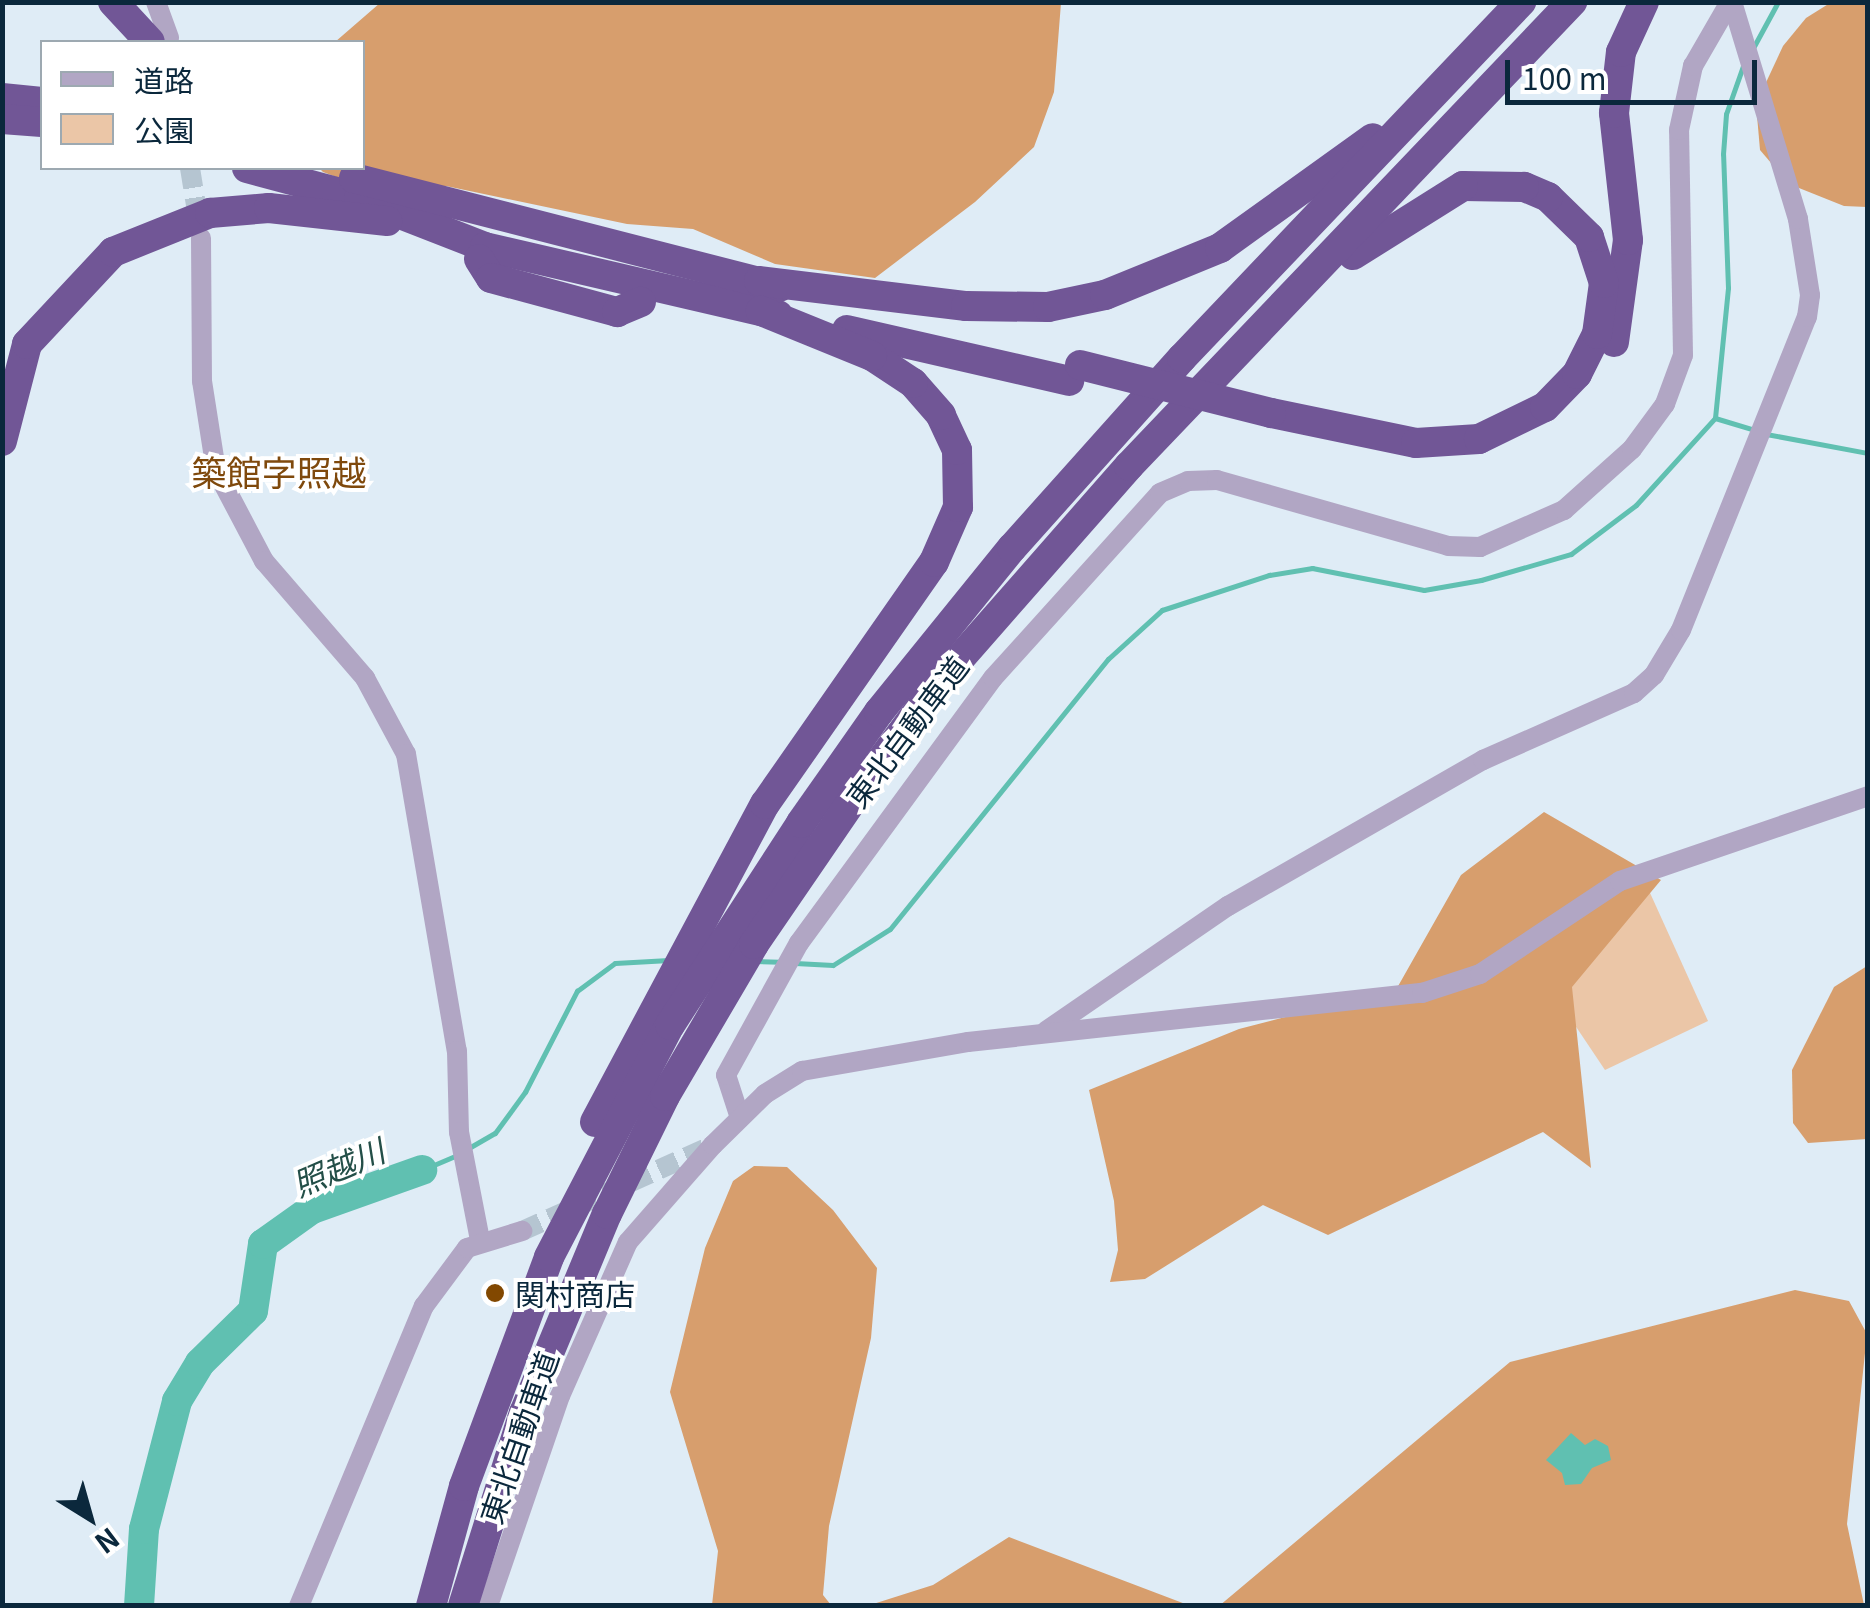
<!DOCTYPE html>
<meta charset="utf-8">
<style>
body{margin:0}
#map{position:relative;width:1870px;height:1608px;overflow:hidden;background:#dfecf6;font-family:Georgia,"Noto Sans JP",serif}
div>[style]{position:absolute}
.green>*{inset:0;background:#ebc6a7}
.forest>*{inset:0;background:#d79e6d}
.water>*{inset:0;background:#60c0b1}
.stream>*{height:5px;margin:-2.5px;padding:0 2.5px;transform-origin:2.5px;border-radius:2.5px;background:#60c0b1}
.river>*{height:30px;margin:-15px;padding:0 15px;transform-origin:15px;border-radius:15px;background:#60c0b1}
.minor-tunnel>*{height:20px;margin-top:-10px;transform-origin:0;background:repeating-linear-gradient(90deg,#b5c5d1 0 20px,transparent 0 30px)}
.minor>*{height:20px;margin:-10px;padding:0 10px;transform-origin:10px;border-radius:10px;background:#b1a6c4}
.highway>*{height:30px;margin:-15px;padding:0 15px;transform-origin:15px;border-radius:15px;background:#715696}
.highway-bridge>*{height:30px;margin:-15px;padding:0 15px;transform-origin:15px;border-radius:15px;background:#715696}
.dots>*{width:28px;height:28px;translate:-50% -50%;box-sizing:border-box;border:5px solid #fff;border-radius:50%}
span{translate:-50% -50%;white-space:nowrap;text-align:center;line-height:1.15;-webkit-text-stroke:8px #fff;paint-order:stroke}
.street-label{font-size:30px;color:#0b283c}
.poi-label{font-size:30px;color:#0b283c}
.left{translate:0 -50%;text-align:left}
.water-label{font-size:32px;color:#244f48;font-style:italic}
.quarter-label{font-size:35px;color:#7f490c}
.frame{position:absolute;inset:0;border:5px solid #0b283c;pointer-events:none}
.legend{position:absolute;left:40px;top:40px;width:325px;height:130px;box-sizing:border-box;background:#fff;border:2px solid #9da9b1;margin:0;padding:12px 18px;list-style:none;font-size:30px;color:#0b283c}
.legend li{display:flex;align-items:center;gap:20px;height:50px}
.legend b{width:50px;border:2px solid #9da9b1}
.north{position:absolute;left:40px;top:1468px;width:100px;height:100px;-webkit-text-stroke:8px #fff;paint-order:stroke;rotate:143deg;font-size:28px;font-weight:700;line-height:40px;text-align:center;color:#0b283c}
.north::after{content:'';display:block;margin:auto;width:35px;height:45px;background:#0b283c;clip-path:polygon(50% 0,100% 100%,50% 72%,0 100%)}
.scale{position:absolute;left:1505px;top:60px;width:252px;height:45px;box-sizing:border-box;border:5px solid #0b283c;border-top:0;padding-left:12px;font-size:30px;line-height:35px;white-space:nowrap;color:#0b283c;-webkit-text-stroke:8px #fff;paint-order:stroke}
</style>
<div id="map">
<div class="green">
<i style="clip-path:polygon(1646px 884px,1708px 1021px,1605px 1070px,1532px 961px)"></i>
</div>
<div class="forest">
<i style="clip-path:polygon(380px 3px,1061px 3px,1054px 92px,1034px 147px,975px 202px,875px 278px,775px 264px,693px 229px,627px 224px,446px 186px,363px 187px,323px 172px,319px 168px,362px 168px,362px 42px,335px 42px)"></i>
<i style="clip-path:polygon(1830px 3px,1867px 3px,1867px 207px,1844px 206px,1789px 184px,1760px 150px,1756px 104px,1783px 46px,1806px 18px)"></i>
<i style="clip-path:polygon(1544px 812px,1661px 880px,1572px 987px,1591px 1168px,1543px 1132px,1328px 1235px,1263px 1205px,1145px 1279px,1110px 1282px,1118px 1250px,1114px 1201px,1089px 1090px,1239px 1029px,1397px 988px,1461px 875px)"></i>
<i style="clip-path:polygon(1867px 966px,1867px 1139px,1808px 1143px,1793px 1123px,1792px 1070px,1834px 987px)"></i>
<i style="clip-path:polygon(754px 1166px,787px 1167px,833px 1210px,877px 1268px,871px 1338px,829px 1526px,823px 1595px,831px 1605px,712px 1605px,718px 1551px,670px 1392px,705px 1248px,733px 1181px)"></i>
<i style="clip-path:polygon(1795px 1290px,1849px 1301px,1867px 1334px,1847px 1524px,1864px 1605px,1219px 1606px,1510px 1362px)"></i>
<i style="clip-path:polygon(1009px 1537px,1188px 1605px,870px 1605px,933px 1585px)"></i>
</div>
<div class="water">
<i style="clip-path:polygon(1571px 1433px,1585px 1445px,1595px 1439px,1608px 1446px,1611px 1460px,1592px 1468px,1581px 1484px,1565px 1485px,1562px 1473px,1546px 1460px)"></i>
</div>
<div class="stream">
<i style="left:1753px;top:48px;width:52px;rotate:-61.5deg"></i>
<i style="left:1715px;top:418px;width:42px;rotate:16.7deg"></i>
<i style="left:1766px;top:434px;width:104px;rotate:10.6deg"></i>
<i style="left:755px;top:961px;width:24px;rotate:2deg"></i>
<i style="left:795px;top:963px;width:38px;rotate:3deg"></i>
<i style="left:833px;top:965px;width:67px;rotate:-32.3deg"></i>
<i style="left:890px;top:929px;width:347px;rotate:-51.1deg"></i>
<i style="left:1108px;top:659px;width:73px;rotate:-42.2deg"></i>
<i style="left:1162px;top:610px;width:113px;rotate:-18.1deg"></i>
<i style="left:1269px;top:575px;width:44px;rotate:-9.2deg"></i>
<i style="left:1312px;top:568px;width:114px;rotate:11.1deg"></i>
<i style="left:1424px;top:590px;width:58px;rotate:-10deg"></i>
<i style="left:1481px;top:580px;width:94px;rotate:-16.1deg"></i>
<i style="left:1571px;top:554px;width:81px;rotate:-37deg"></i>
<i style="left:1636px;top:505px;width:118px;rotate:-47.8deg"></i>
<i style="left:1715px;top:418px;width:131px;rotate:-84.3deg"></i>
<i style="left:1728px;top:288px;width:134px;rotate:-92.1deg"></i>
<i style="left:1723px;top:154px;width:40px;rotate:-85.7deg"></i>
<i style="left:1726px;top:114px;width:51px;rotate:-70.5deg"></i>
<i style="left:467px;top:1149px;width:32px;rotate:-30deg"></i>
<i style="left:495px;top:1133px;width:51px;rotate:-53.8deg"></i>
<i style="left:525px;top:1092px;width:114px;rotate:-62.8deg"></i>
<i style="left:577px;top:991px;width:47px;rotate:-36.4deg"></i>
<i style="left:615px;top:963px;width:54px;rotate:-3.2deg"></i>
<i style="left:422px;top:1170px;width:39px;rotate:-23deg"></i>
</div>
<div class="river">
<i style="left:139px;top:1606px;width:77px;rotate:-86.3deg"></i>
<i style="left:144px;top:1529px;width:132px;rotate:-75.5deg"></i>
<i style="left:177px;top:1401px;width:44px;rotate:-58.8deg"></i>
<i style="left:200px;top:1363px;width:74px;rotate:-44.5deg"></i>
<i style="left:253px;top:1311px;width:68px;rotate:-81.5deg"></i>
<i style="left:263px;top:1244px;width:60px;rotate:-35.5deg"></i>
<i style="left:312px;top:1209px;width:117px;rotate:-19.5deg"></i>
</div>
<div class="minor-tunnel">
<i style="left:190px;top:168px;width:63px;rotate:80.8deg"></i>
<i style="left:522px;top:1231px;width:209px;rotate:-24.2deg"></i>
</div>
<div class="minor">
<i style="left:156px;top:2px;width:38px;rotate:70deg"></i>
<i style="left:201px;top:238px;width:143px;rotate:89.6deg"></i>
<i style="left:202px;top:381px;width:90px;rotate:81.1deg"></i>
<i style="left:216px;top:470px;width:103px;rotate:62.2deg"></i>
<i style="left:264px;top:561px;width:155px;rotate:49.2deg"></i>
<i style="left:365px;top:678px;width:86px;rotate:61.7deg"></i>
<i style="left:406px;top:754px;width:301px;rotate:80.3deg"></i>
<i style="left:457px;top:1051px;width:81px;rotate:88.6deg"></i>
<i style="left:459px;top:1132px;width:110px;rotate:79deg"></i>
<i style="left:1046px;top:1031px;width:221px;rotate:-34.5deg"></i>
<i style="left:1228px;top:906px;width:294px;rotate:-29.8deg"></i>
<i style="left:1483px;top:760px;width:165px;rotate:-23.9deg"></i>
<i style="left:1634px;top:693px;width:27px;rotate:-42deg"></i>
<i style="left:1654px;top:675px;width:52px;rotate:-59deg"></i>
<i style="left:1681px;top:630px;width:337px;rotate:-68.1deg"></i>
<i style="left:1807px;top:317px;width:22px;rotate:-82deg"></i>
<i style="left:1810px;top:295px;width:77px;rotate:-99deg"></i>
<i style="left:1798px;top:219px;width:227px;rotate:-106.9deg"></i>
<i style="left:740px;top:1118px;width:45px;rotate:-108deg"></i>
<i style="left:726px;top:1075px;width:151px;rotate:-61.1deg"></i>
<i style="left:799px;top:943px;width:328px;rotate:-53.8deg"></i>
<i style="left:993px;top:678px;width:249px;rotate:-47.9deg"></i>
<i style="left:1160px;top:493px;width:30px;rotate:-23deg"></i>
<i style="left:1188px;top:481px;width:29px;rotate:-2deg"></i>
<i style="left:1217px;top:480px;width:240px;rotate:15.9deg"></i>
<i style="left:1448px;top:546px;width:32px;rotate:2deg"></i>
<i style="left:1480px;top:547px;width:92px;rotate:-23.8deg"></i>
<i style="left:1564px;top:510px;width:91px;rotate:-41.9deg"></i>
<i style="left:1632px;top:449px;width:56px;rotate:-53.7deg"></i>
<i style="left:1665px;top:404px;width:52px;rotate:-69.8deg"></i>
<i style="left:1683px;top:355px;width:225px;rotate:-91deg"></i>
<i style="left:1679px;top:130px;width:66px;rotate:-77.7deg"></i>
<i style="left:1693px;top:66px;width:74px;rotate:-60deg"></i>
<i style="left:299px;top:1606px;width:325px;rotate:-67.4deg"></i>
<i style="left:424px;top:1306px;width:72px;rotate:-53.4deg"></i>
<i style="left:467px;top:1248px;width:58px;rotate:-17.2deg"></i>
<i style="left:488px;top:1606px;width:222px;rotate:-71.1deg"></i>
<i style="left:560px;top:1396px;width:168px;rotate:-66.2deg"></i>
<i style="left:628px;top:1242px;width:129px;rotate:-48.8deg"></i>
<i style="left:713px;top:1145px;width:73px;rotate:-44.4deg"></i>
<i style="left:765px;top:1094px;width:44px;rotate:-31.9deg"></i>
<i style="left:802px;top:1071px;width:169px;rotate:-9.9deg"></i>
<i style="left:968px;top:1042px;width:457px;rotate:-6.2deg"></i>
<i style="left:1422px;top:993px;width:61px;rotate:-18.1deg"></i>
<i style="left:1480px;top:974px;width:168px;rotate:-33.6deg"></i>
<i style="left:1620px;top:881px;width:262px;rotate:-18.9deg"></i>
</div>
<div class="highway">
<i style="left:113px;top:2px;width:54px;rotate:47.2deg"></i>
<i style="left:2px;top:98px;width:40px;rotate:5.7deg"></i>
<i style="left:2px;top:119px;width:40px;rotate:4.3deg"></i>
<i style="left:247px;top:168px;width:116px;rotate:15deg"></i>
<i style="left:359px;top:198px;width:135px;rotate:21.3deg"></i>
<i style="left:485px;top:247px;width:301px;rotate:13.1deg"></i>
<i style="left:354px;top:178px;width:439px;rotate:14.4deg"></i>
<i style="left:479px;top:259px;width:22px;rotate:58deg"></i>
<i style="left:491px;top:278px;width:131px;rotate:15.1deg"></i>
<i style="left:617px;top:312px;width:26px;rotate:-23deg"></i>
<i style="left:759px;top:281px;width:209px;rotate:6.9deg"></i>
<i style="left:966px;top:306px;width:82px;rotate:0.7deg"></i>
<i style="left:1048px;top:307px;width:58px;rotate:-11.9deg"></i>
<i style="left:1105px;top:295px;width:124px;rotate:-22.2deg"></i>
<i style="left:1220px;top:248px;width:188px;rotate:-35.7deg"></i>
<i style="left:847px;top:330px;width:228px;rotate:12.9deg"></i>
<i style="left:1614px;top:342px;width:103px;rotate:-82.2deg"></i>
<i style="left:1628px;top:240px;width:128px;rotate:-96.3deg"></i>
<i style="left:1614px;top:113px;width:61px;rotate:-83.5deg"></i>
<i style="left:1621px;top:52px;width:55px;rotate:-65.3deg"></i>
<i style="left:1271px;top:413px;width:148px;rotate:11.7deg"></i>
<i style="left:1416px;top:443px;width:63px;rotate:-3.6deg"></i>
<i style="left:1479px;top:439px;width:73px;rotate:-25.9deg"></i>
<i style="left:1545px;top:407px;width:46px;rotate:-45.9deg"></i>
<i style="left:1577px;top:374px;width:45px;rotate:-63.4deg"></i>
<i style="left:1597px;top:334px;width:51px;rotate:-82.2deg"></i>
<i style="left:1604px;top:283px;width:48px;rotate:-108.1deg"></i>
<i style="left:1589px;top:237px;width:57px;rotate:-135.7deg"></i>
<i style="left:1548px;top:197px;width:26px;rotate:-157deg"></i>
<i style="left:1524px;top:187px;width:61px;rotate:-179.1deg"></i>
<i style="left:1463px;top:186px;width:130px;rotate:147.9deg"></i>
<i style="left:2px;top:441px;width:100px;rotate:-75.5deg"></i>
<i style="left:27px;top:344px;width:126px;rotate:-46.9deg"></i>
<i style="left:113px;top:252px;width:105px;rotate:-21.9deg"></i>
<i style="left:210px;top:213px;width:59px;rotate:-4.8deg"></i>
<i style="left:269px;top:208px;width:119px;rotate:6.3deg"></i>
<i style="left:595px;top:1122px;width:361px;rotate:-61.9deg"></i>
<i style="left:765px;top:804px;width:295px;rotate:-55.1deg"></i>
<i style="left:934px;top:562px;width:60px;rotate:-66.4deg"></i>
<i style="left:958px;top:507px;width:57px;rotate:-91deg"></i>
<i style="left:957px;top:450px;width:38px;rotate:-115deg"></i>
<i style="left:941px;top:415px;width:43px;rotate:-131.2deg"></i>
<i style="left:913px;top:383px;width:49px;rotate:-146.6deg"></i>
<i style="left:872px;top:356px;width:120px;rotate:-157.9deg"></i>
<i style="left:431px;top:1606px;width:124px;rotate:-74.6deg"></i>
<i style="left:464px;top:1486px;width:244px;rotate:-69.6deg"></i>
<i style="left:549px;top:1257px;width:262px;rotate:-62.5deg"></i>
<i style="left:670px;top:1025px;width:241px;rotate:-57deg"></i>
<i style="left:801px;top:823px;width:136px;rotate:-54.9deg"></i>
<i style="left:879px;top:712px;width:211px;rotate:-51deg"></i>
<i style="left:1012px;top:548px;width:255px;rotate:-48.2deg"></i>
<i style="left:1182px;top:358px;width:492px;rotate:-46.4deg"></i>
<i style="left:463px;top:1606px;width:202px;rotate:-72.5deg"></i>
<i style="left:524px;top:1413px;width:216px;rotate:-67.4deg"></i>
<i style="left:607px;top:1214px;width:131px;rotate:-63.8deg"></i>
<i style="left:665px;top:1096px;width:176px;rotate:-59.6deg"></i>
<i style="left:754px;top:944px;width:191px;rotate:-55.6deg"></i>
<i style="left:862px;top:786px;width:132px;rotate:-53.3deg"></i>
<i style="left:941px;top:680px;width:285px;rotate:-48.7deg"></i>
<i style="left:1129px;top:466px;width:642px;rotate:-46.33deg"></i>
</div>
<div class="highway-bridge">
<i style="left:1080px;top:365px;width:197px;rotate:14.1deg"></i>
</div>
<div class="dots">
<i style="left:495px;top:1293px;background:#824800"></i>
</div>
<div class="street-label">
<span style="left:906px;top:731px;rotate:-53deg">東北自動車道</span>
<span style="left:518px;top:1437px;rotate:-71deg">東北自動車道</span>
</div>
<div class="poi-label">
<span class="left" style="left:515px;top:1293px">関村商店</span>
</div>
<div class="water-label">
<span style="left:338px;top:1166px;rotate:-23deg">照越川</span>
</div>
<div class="quarter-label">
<span style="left:279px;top:471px">築館字照越</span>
</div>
<div class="frame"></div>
<ul class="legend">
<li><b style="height:12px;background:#b1a6c4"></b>道路</li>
<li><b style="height:28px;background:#ebc6a7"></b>公園</li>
</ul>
<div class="north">N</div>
<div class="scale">100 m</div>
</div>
